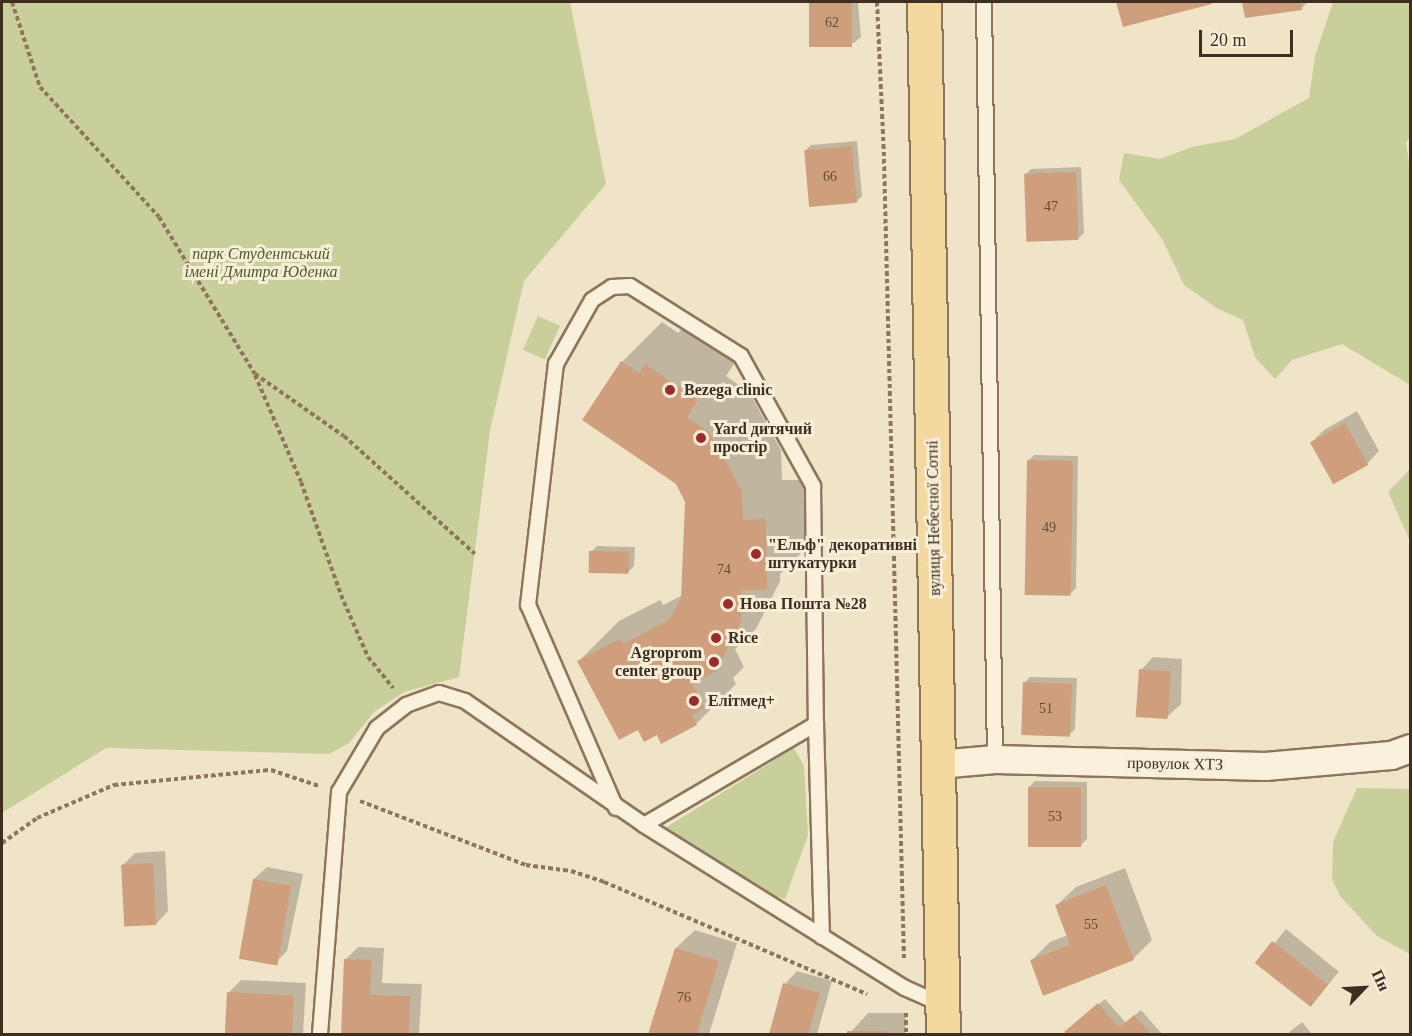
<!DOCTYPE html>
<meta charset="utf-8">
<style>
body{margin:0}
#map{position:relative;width:1412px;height:1036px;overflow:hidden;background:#f0e4c8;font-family:"Times New Roman",serif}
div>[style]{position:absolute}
.green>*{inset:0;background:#c9cf9b;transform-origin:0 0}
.shadow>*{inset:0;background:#0003;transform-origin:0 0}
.building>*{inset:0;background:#cf9f7d;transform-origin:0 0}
.path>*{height:4px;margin-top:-2px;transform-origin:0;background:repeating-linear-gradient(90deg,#8d765c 0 4.5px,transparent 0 7.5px)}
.roads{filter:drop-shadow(2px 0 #8d765c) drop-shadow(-2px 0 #8d765c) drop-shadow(0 2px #8d765c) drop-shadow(0 -2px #8d765c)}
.lane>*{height:14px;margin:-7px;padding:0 7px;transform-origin:7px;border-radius:7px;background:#faf1dc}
.street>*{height:27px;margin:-13.5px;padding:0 13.5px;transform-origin:13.5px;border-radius:13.5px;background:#faf1dc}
.primary>*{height:33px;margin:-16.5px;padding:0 16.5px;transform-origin:16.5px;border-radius:16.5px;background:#f3d9a0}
.dots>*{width:16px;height:16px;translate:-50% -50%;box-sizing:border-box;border:3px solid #f7eed8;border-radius:50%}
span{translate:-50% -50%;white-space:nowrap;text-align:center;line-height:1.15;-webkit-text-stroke:6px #f7eed8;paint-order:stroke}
.number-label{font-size:14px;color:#624a37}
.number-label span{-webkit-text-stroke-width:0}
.park-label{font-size:16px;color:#4d5a26;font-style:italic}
.poi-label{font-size:16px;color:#3d2e20;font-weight:700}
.left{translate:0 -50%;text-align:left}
.right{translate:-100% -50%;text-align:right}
.street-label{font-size:16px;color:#3d2e20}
.frame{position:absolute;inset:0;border:3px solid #3d2e20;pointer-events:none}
.north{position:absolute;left:1334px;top:958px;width:60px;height:60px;-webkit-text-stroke:4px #f7eed8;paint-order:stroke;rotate:65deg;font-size:16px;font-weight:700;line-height:24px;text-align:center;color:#3d2e20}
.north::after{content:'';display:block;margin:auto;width:21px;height:27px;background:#3d2e20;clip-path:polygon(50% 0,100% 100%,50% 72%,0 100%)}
.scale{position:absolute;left:1199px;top:30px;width:94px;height:27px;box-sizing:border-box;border:3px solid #3d2e20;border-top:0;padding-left:8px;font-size:18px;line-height:21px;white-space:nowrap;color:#3d2e20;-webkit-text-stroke:4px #f7eed8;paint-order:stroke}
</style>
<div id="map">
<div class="green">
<i style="clip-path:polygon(2px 2px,570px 2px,606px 184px,524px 281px,490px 431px,459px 677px,404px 692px,374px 712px,349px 743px,329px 754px,106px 748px,2px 813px)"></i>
<i style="clip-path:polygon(1333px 2px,1410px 2px,1410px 137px,1406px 142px,1410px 169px,1410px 385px,1342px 344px,1292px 360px,1275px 379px,1255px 357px,1243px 320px,1218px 309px,1184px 285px,1162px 239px,1119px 180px,1124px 153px,1160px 159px,1192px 147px,1235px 139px,1309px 98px,1315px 56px)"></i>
<i style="left:538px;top:316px;width:24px;height:37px;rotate:24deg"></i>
<i style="clip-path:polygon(1410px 469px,1410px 541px,1388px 492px)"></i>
<i style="clip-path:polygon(794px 748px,804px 766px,808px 835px,785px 899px,758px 891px,662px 830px)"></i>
<i style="clip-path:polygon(1357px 788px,1410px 789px,1410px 954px,1377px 936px,1340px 896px,1332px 879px,1333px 842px)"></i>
</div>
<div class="shadow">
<i style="clip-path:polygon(811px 2px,858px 2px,861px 37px,854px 43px,814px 46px)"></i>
<i style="clip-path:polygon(1118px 2px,1213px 2px,1124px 25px)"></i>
<i style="clip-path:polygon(1244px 2px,1308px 2px,1301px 9px,1246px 16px)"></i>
<i style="clip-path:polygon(857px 141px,862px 196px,856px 202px,805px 151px,811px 145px)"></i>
<i style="clip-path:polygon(1081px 167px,1084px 233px,1078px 239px,1025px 175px,1031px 169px)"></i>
<i style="clip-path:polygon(662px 322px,678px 333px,686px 325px,737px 359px,726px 376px,749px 392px,781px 450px,782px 480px,805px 480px,806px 548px,780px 574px,780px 581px,756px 629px,735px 649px,744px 667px,733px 678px,736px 684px,696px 724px,658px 733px,638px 728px,579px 661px,619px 621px,660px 600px,663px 605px,683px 595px,687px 502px,622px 362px)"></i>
<i style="clip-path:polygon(1357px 411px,1379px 451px,1367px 464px,1312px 442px,1324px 430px)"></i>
<i style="clip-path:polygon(1034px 455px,1078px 456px,1076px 588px,1070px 594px,1028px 461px)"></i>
<i style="clip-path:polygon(597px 546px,635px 547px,634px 566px,628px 572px,591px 552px)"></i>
<i style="clip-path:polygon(1153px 657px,1182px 659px,1181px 704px,1168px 716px,1141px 670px)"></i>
<i style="clip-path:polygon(1030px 677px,1077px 678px,1075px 729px,1069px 735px,1024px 683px)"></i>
<i style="clip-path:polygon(1035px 781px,1087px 782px,1087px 839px,1081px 845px,1029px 787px)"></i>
<i style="clip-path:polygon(165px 851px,168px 911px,156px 924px,123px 865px,135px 853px)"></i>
<i style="clip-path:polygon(267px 867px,303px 874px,287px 951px,275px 963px,254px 879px)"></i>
<i style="clip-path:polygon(1125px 868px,1152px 940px,1133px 959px,1032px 960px,1050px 942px,1068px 935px,1057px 905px,1076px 887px)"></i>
<i style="left:1286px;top:929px;width:68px;height:45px;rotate:39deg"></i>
<i style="clip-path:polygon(695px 930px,737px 943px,709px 1034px,650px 1034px,676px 948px)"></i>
<i style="clip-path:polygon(358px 947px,384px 948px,382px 983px,422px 984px,419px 1034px,343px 1034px,346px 959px)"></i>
<i style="clip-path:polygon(797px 971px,832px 981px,817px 1034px,770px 1034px,785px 984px)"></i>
<i style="clip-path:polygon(241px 980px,306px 983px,303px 1034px,226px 1034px,229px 992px)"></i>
<i style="clip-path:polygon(1105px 999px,1126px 1023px,1141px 1010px,1162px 1034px,1068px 1034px,1066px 1032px,1072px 1027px)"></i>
<i style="clip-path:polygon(868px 1013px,906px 1013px,905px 1034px,849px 1034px)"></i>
<i style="clip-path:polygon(1302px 1022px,1312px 1034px,1287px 1034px)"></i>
</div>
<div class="building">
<i style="left:809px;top:2px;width:43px;height:45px"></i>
<i style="clip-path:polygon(1116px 2px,1211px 2px,1212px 4px,1123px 27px)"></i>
<i style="clip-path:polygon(1242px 2px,1301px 2px,1302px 10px,1245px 18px)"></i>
<i style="left:852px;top:146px;width:57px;height:48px;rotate:85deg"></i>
<i style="left:1076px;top:172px;width:68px;height:52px;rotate:88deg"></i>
<i style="clip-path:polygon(621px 361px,639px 373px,645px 364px,698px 400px,687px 417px,709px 432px,742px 491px,743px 520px,766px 519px,767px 590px,741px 590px,741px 622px,716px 671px,692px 683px,705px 708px,692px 715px,697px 725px,661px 744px,657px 735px,644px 742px,638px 730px,619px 740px,577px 661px,619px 639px,623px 644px,669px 620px,681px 598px,685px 502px,676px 484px,582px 420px)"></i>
<i style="left:1345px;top:423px;width:48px;height:40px;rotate:61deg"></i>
<i style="left:1027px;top:460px;width:46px;height:135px;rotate:1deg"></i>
<i style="left:589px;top:551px;width:40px;height:22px;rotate:1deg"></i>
<i style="left:1139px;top:669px;width:32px;height:48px;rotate:4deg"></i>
<i style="left:1023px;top:682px;width:49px;height:53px;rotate:2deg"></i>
<i style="left:1028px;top:787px;width:53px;height:60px"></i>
<i style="left:153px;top:863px;width:62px;height:32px;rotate:87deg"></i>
<i style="left:253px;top:879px;width:39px;height:81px;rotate:10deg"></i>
<i style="clip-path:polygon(1106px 885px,1134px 960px,1043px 996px,1030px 960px,1070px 945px,1055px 905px)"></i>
<i style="left:1272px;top:941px;width:71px;height:28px;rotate:38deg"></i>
<i style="clip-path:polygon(675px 948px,719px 961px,697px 1034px,648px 1034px)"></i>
<i style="clip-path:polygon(344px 959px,372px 960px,370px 995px,410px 996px,409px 1034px,341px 1034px)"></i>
<i style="clip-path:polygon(783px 983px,820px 993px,808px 1034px,769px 1034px)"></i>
<i style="left:227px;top:992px;width:67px;height:42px;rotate:3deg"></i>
<i style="clip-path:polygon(1098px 1003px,1119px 1028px,1134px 1015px,1151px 1034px,1066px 1034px,1064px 1032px)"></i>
<i style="left:847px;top:1031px;width:40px;height:3px"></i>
</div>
<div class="path">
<i style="left:12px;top:2px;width:89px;rotate:71.8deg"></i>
<i style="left:40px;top:87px;width:176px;rotate:47.5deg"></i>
<i style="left:159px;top:217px;width:184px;rotate:58.6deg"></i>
<i style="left:255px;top:374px;width:108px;rotate:34.9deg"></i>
<i style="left:344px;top:436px;width:176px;rotate:42deg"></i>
<i style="left:877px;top:2px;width:157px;rotate:87.4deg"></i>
<i style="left:884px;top:159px;width:801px;rotate:88.57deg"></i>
<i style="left:255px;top:375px;width:116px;rotate:66.7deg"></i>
<i style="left:301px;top:482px;width:120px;rotate:70.5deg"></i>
<i style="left:341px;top:595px;width:68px;rotate:66.5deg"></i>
<i style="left:368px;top:657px;width:40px;rotate:51deg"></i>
<i style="left:360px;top:801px;width:178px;rotate:21.1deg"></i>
<i style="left:526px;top:865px;width:45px;rotate:7.6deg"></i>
<i style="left:571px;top:871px;width:35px;rotate:18deg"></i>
<i style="left:604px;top:882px;width:286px;rotate:23.1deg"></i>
<i style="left:2px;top:843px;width:43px;rotate:-35.5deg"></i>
<i style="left:37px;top:818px;width:84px;rotate:-23.2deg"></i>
<i style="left:114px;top:785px;width:158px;rotate:-5.5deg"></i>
<i style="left:271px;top:770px;width:51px;rotate:18.4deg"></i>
<i style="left:906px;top:1013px;width:21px;rotate:90deg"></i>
</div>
<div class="roads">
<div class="lane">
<i style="left:984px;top:2px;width:757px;rotate:89.17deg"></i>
<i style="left:816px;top:724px;width:213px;rotate:88.4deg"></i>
<i style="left:616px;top:808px;width:221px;rotate:-113.4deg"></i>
<i style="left:528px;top:605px;width:243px;rotate:-83.4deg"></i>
<i style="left:556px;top:364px;width:73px;rotate:-60.6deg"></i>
<i style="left:592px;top:300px;width:24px;rotate:-33deg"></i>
<i style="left:612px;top:287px;width:18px;rotate:-3deg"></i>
<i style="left:630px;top:286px;width:131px;rotate:32.2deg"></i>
<i style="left:741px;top:356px;width:149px;rotate:61deg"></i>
<i style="left:813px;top:486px;width:238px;rotate:89.3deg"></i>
<i style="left:816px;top:724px;width:199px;rotate:149.6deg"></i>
<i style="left:320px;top:1034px;width:243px;rotate:-85.5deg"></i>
<i style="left:339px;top:792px;width:74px;rotate:-59.3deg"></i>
<i style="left:377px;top:728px;width:37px;rotate:-38deg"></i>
<i style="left:406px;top:705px;width:35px;rotate:-20deg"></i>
<i style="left:439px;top:693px;width:27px;rotate:17deg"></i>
<i style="left:465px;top:701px;width:218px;rotate:34.7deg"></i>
<i style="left:644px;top:825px;width:308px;rotate:32deg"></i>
<i style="left:905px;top:988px;width:39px;rotate:24deg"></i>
</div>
<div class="street">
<i style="left:938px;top:764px;width:57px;rotate:-5deg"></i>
<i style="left:995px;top:759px;width:270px;rotate:1.5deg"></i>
<i style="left:1265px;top:766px;width:126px;rotate:-5deg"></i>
<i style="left:1391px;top:755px;width:20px;rotate:-20deg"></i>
</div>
<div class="primary">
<i style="left:924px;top:2px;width:1032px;rotate:88.95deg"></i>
</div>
</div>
<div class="dots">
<i style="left:670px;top:390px;background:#9e2a2b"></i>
<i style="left:701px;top:438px;background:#9e2a2b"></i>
<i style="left:756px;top:554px;background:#9e2a2b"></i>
<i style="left:728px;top:604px;background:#9e2a2b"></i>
<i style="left:716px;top:638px;background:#9e2a2b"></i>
<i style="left:714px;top:662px;background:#9e2a2b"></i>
<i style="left:694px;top:701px;background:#9e2a2b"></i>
</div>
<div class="number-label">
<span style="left:832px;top:23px">62</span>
<span style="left:830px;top:177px">66</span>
<span style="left:1051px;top:207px">47</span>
<span style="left:1049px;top:528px">49</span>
<span style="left:724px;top:570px">74</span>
<span style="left:1046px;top:709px">51</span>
<span style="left:1055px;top:817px">53</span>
<span style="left:1091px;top:925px">55</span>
<span style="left:684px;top:998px">76</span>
</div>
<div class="park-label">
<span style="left:261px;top:263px">парк Студентський<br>імені Дмитра Юденка</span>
</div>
<div class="poi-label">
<span class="left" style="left:684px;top:390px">Bezega clinic</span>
<span class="left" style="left:713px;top:438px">Yard дитячий<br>простір</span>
<span class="left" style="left:768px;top:554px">"Ельф" декоративні<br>штукатурки</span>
<span class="left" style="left:740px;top:604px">Нова Пошта №28</span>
<span class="left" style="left:728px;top:638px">Rice</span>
<span class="right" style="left:702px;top:662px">Agroprom<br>center group</span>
<span class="left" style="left:708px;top:701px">Елітмед+</span>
</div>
<div class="street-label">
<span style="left:934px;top:518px;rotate:-91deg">вулиця Небесної Сотні</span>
<span style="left:1175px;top:764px;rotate:1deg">провулок ХТЗ</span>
</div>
<div class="frame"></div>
<div class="north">Пн</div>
<div class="scale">20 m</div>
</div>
